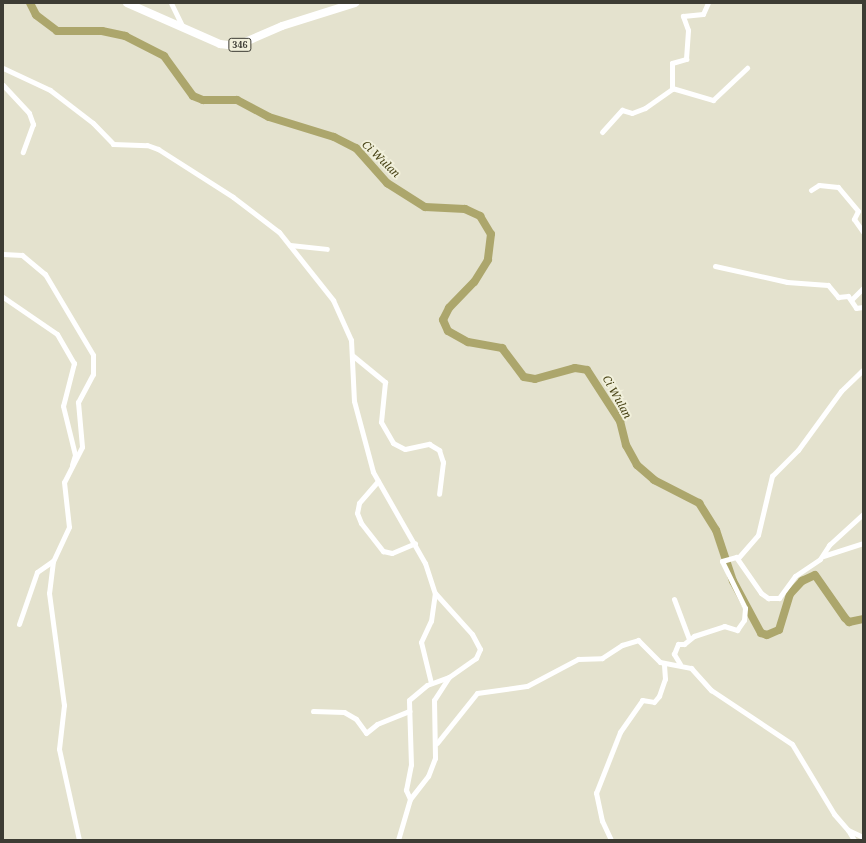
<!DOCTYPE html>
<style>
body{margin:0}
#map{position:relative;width:866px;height:843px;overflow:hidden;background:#e4e2ce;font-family:"Noto Serif",serif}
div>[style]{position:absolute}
.river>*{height:8px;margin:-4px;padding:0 4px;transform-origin:4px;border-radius:4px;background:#aca66c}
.street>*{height:5px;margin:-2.5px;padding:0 2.5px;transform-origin:2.5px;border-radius:2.5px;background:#fff}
.primary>*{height:8px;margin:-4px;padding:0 4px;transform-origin:4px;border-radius:4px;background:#fff}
span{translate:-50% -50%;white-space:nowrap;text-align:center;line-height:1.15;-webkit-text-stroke:4px #f1f0db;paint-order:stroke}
.shield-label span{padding:1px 3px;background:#f1f0db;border:1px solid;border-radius:3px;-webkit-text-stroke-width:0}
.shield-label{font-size:9px;color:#3d3c34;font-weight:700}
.water-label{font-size:11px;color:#464113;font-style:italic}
.frame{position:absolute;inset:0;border:4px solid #3d3c34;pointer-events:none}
</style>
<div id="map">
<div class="river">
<i style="left:30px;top:3px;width:13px;rotate:63deg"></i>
<i style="left:36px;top:15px;width:26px;rotate:37deg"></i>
<i style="left:57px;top:31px;width:45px"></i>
<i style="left:102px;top:31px;width:24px;rotate:12deg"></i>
<i style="left:125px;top:36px;width:44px;rotate:27.1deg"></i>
<i style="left:164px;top:56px;width:49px;rotate:54.1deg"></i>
<i style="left:193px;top:96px;width:11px;rotate:22deg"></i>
<i style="left:203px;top:100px;width:34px"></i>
<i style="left:237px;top:100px;width:36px;rotate:28deg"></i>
<i style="left:269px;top:117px;width:68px;rotate:17.1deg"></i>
<i style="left:334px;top:137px;width:25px;rotate:27deg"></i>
<i style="left:356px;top:148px;width:47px;rotate:48.5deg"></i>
<i style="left:387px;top:183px;width:45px;rotate:32.3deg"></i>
<i style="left:425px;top:207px;width:40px;rotate:2.9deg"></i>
<i style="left:465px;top:209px;width:17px;rotate:25deg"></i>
<i style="left:480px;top:216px;width:21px;rotate:59deg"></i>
<i style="left:491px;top:234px;width:26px;rotate:97deg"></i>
<i style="left:488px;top:260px;width:26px;rotate:122deg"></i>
<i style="left:474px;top:282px;width:36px;rotate:134deg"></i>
<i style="left:449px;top:308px;width:13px;rotate:117deg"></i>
<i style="left:443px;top:320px;width:12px;rotate:66deg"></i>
<i style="left:448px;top:331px;width:23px;rotate:29deg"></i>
<i style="left:468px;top:342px;width:35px;rotate:10deg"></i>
<i style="left:502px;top:348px;width:36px;rotate:53deg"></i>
<i style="left:524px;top:377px;width:11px;rotate:10deg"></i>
<i style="left:535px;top:379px;width:41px;rotate:-15.4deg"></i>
<i style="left:575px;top:368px;width:12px;rotate:9deg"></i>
<i style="left:587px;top:370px;width:61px;rotate:57.1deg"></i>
<i style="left:620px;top:421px;width:25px;rotate:76deg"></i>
<i style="left:626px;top:445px;width:23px;rotate:61deg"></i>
<i style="left:637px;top:465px;width:23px;rotate:41deg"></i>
<i style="left:654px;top:480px;width:51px;rotate:27.1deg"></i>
<i style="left:699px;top:503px;width:32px;rotate:58deg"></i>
<i style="left:716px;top:530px;width:54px;rotate:71.6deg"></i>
<i style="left:733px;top:581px;width:59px;rotate:61.7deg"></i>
<i style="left:761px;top:633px;width:6px;rotate:18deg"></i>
<i style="left:767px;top:635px;width:13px;rotate:-23deg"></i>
<i style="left:779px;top:630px;width:38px;rotate:-73deg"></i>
<i style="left:790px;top:594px;width:18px;rotate:-47deg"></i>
<i style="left:802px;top:581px;width:14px;rotate:-25deg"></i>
<i style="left:815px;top:575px;width:52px;rotate:55.1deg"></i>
<i style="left:845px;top:618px;width:6px;rotate:45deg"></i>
<i style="left:849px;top:622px;width:14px;rotate:-12deg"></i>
</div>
<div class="street">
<i style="left:171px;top:3px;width:28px;rotate:64deg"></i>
<i style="left:3px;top:68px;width:52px;rotate:25.1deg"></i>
<i style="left:50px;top:90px;width:54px;rotate:37.5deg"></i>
<i style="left:93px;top:123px;width:29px;rotate:46deg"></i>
<i style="left:113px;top:144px;width:34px;rotate:2deg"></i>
<i style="left:147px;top:145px;width:12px;rotate:20deg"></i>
<i style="left:158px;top:149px;width:89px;rotate:32.6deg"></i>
<i style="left:233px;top:197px;width:58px;rotate:37.3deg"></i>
<i style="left:279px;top:232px;width:87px;rotate:51.5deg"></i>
<i style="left:333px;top:300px;width:44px;rotate:65.8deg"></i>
<i style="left:351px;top:340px;width:61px;rotate:87.2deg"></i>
<i style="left:354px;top:401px;width:73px;rotate:75deg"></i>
<i style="left:373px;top:472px;width:105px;rotate:60.3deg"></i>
<i style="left:425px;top:563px;width:32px;rotate:72deg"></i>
<i style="left:435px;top:593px;width:55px;rotate:47.9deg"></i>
<i style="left:472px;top:634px;width:17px;rotate:62deg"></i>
<i style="left:480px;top:649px;width:10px;rotate:114deg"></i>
<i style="left:476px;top:658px;width:33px;rotate:145deg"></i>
<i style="left:449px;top:677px;width:27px;rotate:123deg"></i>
<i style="left:434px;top:700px;width:58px;rotate:89deg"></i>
<i style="left:435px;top:758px;width:19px;rotate:111deg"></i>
<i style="left:428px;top:776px;width:29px;rotate:128deg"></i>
<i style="left:410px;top:799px;width:43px;rotate:106.3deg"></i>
<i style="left:3px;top:85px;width:38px;rotate:47deg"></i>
<i style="left:29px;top:113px;width:12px;rotate:70deg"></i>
<i style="left:33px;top:124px;width:30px;rotate:110deg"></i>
<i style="left:672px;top:88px;width:43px;rotate:16.3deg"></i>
<i style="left:713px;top:100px;width:47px;rotate:-43.3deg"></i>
<i style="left:602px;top:132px;width:30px;rotate:-48deg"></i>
<i style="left:622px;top:110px;width:10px;rotate:17deg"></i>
<i style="left:632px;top:113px;width:14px;rotate:-21deg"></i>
<i style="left:645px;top:108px;width:33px;rotate:-35deg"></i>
<i style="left:672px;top:89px;width:26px;rotate:-90deg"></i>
<i style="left:672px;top:63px;width:15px;rotate:-16deg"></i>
<i style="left:686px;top:59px;width:29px;rotate:-86deg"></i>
<i style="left:688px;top:30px;width:15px;rotate:-110deg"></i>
<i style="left:683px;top:16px;width:20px;rotate:-6deg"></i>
<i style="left:703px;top:14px;width:12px;rotate:-66deg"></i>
<i style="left:811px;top:190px;width:9px;rotate:-32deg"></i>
<i style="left:819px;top:185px;width:19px;rotate:6deg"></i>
<i style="left:838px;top:187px;width:31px;rotate:50deg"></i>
<i style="left:858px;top:211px;width:9px;rotate:117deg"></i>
<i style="left:854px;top:219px;width:16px;rotate:55deg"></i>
<i style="left:290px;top:245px;width:37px;rotate:6deg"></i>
<i style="left:3px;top:254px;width:19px;rotate:3deg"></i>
<i style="left:22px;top:255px;width:30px;rotate:40deg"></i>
<i style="left:45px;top:274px;width:94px;rotate:59.3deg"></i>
<i style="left:93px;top:355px;width:19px;rotate:90deg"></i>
<i style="left:93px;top:374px;width:32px;rotate:118deg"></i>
<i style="left:78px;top:402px;width:45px;rotate:84.9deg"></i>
<i style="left:82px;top:447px;width:39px;rotate:117deg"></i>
<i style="left:64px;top:482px;width:45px;rotate:83.7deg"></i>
<i style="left:69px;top:527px;width:38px;rotate:115deg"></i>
<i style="left:53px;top:561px;width:32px;rotate:97deg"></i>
<i style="left:49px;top:593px;width:113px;rotate:82.4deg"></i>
<i style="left:64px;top:705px;width:44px;rotate:96.5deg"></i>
<i style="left:59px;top:749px;width:93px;rotate:77.6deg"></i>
<i style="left:715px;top:266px;width:74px;rotate:12.5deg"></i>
<i style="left:787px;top:282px;width:41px;rotate:4.2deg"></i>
<i style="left:828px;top:285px;width:16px;rotate:50deg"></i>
<i style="left:838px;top:297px;width:10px;rotate:-6deg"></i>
<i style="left:848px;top:296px;width:14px;rotate:56deg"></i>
<i style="left:856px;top:308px;width:7px;rotate:-8deg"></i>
<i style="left:3px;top:297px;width:65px;rotate:34.4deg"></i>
<i style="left:57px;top:334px;width:34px;rotate:60deg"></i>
<i style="left:74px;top:363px;width:44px;rotate:104.3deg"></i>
<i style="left:63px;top:406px;width:50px;rotate:76.2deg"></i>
<i style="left:75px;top:455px;width:10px;rotate:107deg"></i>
<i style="left:852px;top:299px;width:16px;rotate:-45deg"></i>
<i style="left:352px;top:355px;width:43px;rotate:39.3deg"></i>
<i style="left:385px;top:382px;width:40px;rotate:95.7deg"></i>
<i style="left:381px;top:422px;width:24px;rotate:60deg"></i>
<i style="left:393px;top:443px;width:13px;rotate:27deg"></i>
<i style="left:405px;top:449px;width:25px;rotate:-12deg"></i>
<i style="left:429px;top:444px;width:12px;rotate:31deg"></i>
<i style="left:439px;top:450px;width:13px;rotate:72deg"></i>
<i style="left:443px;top:462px;width:32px;rotate:97deg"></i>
<i style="left:378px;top:481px;width:29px;rotate:131deg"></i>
<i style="left:359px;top:503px;width:10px;rotate:101deg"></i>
<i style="left:357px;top:513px;width:11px;rotate:68deg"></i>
<i style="left:361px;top:523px;width:36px;rotate:52deg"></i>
<i style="left:383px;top:551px;width:9px;rotate:13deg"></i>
<i style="left:392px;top:553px;width:25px;rotate:-23deg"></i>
<i style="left:823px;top:556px;width:42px;rotate:-18deg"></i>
<i style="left:738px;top:558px;width:30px;rotate:-49deg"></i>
<i style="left:758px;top:535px;width:61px;rotate:-76.7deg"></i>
<i style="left:772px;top:476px;width:37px;rotate:-45deg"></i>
<i style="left:798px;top:450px;width:73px;rotate:-53.9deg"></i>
<i style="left:841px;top:391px;width:30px;rotate:-44deg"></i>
<i style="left:674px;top:599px;width:43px;rotate:69.4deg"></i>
<i style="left:19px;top:624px;width:55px;rotate:-70.9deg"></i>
<i style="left:37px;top:572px;width:19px;rotate:-35deg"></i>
<i style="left:680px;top:664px;width:12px;rotate:-121deg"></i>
<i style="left:674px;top:654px;width:11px;rotate:-68deg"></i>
<i style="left:678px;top:644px;width:6px"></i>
<i style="left:684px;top:644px;width:13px;rotate:-39deg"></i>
<i style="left:694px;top:636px;width:32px;rotate:-18deg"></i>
<i style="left:724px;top:626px;width:14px;rotate:17deg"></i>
<i style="left:737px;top:630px;width:12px;rotate:-55deg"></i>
<i style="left:744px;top:620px;width:12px;rotate:-85deg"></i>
<i style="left:745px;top:608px;width:52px;rotate:-116.1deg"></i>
<i style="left:722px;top:561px;width:15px;rotate:-16deg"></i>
<i style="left:736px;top:557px;width:44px;rotate:55.2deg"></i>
<i style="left:761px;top:593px;width:9px;rotate:36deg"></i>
<i style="left:768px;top:598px;width:11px"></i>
<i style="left:779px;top:598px;width:27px;rotate:-54deg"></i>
<i style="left:795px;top:576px;width:30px;rotate:-34deg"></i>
<i style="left:820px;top:559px;width:17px;rotate:-57deg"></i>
<i style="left:829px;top:545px;width:46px;rotate:-42.4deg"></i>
<i style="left:431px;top:683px;width:42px;rotate:-103.7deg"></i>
<i style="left:421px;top:642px;width:23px;rotate:-65deg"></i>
<i style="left:431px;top:621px;width:28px;rotate:-82deg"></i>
<i style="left:313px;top:711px;width:31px;rotate:2deg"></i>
<i style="left:344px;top:712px;width:14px;rotate:30deg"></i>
<i style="left:356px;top:719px;width:17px;rotate:54deg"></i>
<i style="left:366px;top:733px;width:14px;rotate:-39deg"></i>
<i style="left:377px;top:724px;width:35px;rotate:-22deg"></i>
<i style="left:437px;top:743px;width:64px;rotate:-51.3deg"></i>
<i style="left:477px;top:693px;width:50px;rotate:-8deg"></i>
<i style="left:527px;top:686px;width:58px;rotate:-27.9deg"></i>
<i style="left:578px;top:659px;width:24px;rotate:-2deg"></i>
<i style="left:602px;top:658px;width:24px;rotate:-33deg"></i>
<i style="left:622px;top:645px;width:17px;rotate:-17deg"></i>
<i style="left:638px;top:640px;width:31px;rotate:45deg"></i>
<i style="left:660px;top:662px;width:32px;rotate:11deg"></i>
<i style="left:691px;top:668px;width:30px;rotate:48deg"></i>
<i style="left:711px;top:690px;width:97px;rotate:33.7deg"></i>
<i style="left:792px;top:744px;width:82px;rotate:59deg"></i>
<i style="left:834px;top:814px;width:21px;rotate:49deg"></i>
<i style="left:848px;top:830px;width:17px;rotate:25deg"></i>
<i style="left:410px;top:799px;width:10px;rotate:-114deg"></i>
<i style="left:406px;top:790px;width:25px;rotate:-79deg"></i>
<i style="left:411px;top:765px;width:65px;rotate:-91.8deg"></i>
<i style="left:409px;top:700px;width:23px;rotate:-40deg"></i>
<i style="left:427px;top:685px;width:23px;rotate:-20deg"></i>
<i style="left:848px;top:830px;width:12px;rotate:59deg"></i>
<i style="left:611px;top:840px;width:21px;rotate:-115deg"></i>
<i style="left:602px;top:821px;width:29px;rotate:-102deg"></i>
<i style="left:596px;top:793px;width:66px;rotate:-68.5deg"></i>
<i style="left:620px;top:732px;width:39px;rotate:-55deg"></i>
<i style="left:642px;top:700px;width:12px;rotate:9deg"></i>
<i style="left:654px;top:702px;width:8px;rotate:-50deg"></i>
<i style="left:659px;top:696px;width:18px;rotate:-71deg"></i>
<i style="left:665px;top:679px;width:15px;rotate:-94deg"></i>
</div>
<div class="primary">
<i style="left:127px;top:3px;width:102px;rotate:23.8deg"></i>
<i style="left:220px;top:44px;width:16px;rotate:7deg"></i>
<i style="left:236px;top:46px;width:50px;rotate:-23.5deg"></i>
<i style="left:282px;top:26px;width:77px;rotate:-17.5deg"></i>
</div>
<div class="shield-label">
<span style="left:240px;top:45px">346</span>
</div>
<div class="water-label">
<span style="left:381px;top:159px;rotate:44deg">Ci Wulan</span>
<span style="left:617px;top:397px;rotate:61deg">Ci Wulan</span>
</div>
<div class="frame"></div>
</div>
